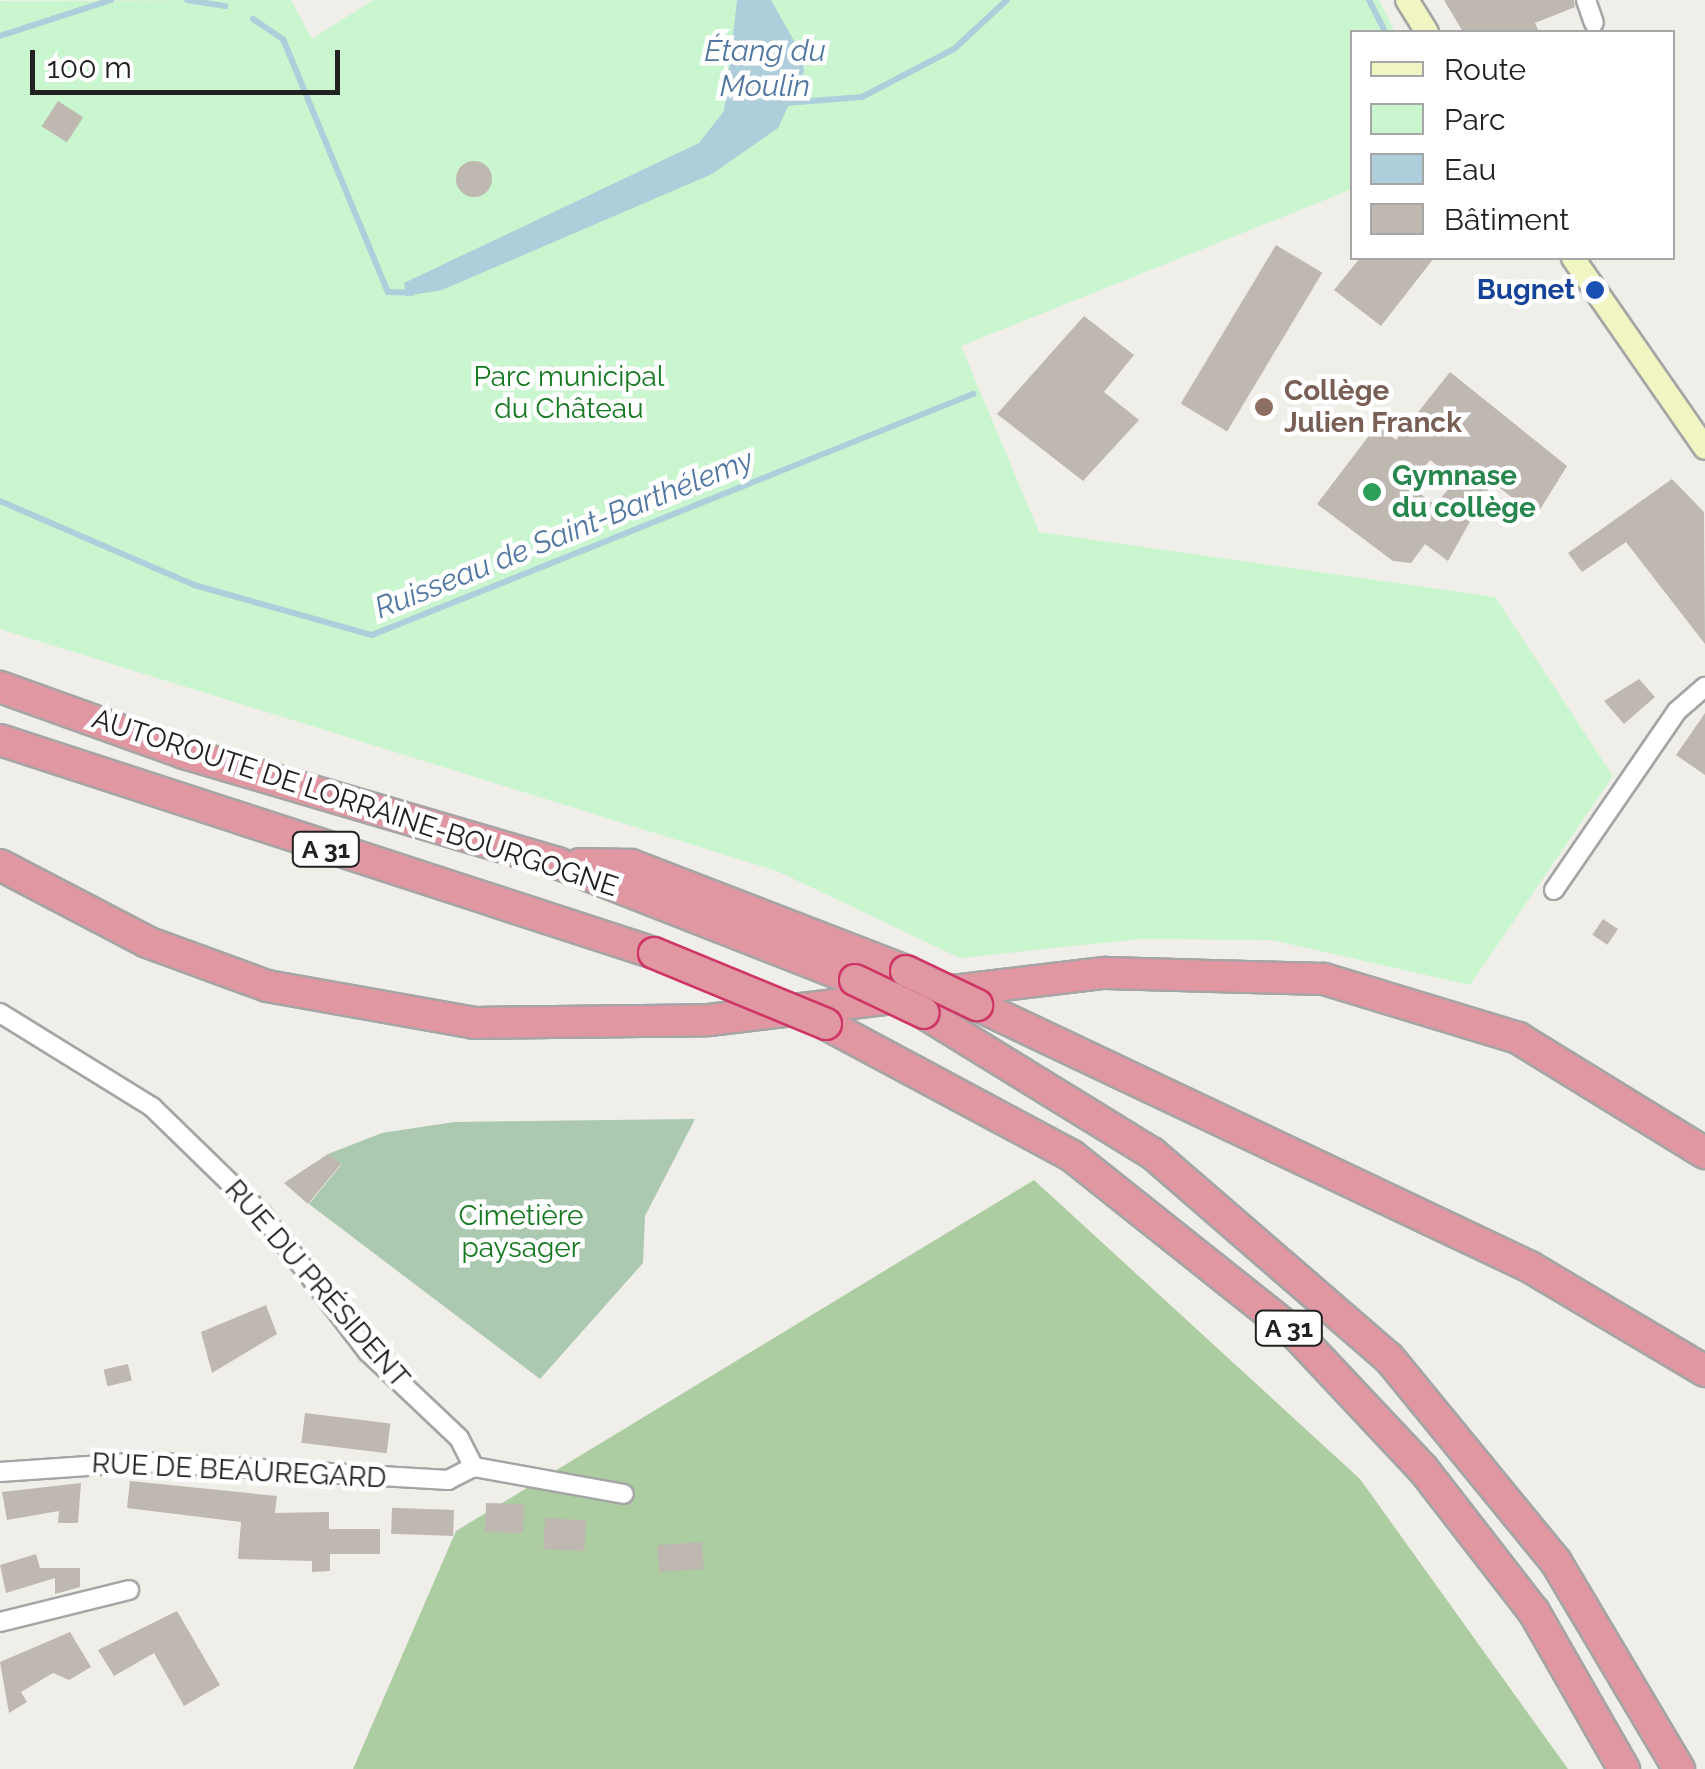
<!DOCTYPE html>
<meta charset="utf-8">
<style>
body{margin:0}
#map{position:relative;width:1705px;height:1769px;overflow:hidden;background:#f0eee8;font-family:Raleway,sans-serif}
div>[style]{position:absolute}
.forest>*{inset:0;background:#accca1}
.cemetery>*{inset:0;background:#abc8b0}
.park>*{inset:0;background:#caf6cf}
.water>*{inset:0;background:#adceda}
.stream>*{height:6px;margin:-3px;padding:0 3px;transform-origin:3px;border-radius:3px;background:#adceda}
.building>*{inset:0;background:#beb8b1;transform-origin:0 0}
.round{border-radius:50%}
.roads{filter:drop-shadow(2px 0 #a5a5a5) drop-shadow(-2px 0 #a5a5a5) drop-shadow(0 2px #a5a5a5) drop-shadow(0 -2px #a5a5a5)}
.minor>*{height:18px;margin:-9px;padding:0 9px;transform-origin:9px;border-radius:9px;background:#fff}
.secondary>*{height:22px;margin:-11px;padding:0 11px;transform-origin:11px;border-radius:11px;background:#f1f5c2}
.motorway>*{height:30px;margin:-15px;padding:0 15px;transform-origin:15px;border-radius:15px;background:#e197a2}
.bridges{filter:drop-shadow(2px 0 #ce3665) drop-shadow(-2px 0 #ce3665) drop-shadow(0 2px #ce3665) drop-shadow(0 -2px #ce3665)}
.motorway-bridge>*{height:30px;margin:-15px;padding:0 15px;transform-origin:15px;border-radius:15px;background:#e197a2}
.dots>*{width:28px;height:28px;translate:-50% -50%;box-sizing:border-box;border:5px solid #fff;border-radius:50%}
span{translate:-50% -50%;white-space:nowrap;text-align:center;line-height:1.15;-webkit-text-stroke:9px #fff;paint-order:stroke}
.shield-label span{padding:2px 8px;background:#fff;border:2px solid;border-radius:8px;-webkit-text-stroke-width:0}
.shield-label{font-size:25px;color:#212121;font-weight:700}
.transit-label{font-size:28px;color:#164399;font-weight:700}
.right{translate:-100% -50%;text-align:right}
.park-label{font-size:28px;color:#157920}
.education-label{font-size:28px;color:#785e54;font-weight:700}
.left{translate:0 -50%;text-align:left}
.leisure-label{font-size:28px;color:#27864d;font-weight:700}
.street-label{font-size:28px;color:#212121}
.water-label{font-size:30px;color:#5177a2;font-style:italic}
.legend{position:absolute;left:1350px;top:30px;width:325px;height:230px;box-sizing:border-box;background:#fff;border:2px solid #a6a6a6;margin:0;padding:12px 18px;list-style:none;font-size:30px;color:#212121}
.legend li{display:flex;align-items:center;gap:20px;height:50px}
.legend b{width:50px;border:2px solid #a6a6a6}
.scale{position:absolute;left:30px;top:50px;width:310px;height:45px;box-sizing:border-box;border:5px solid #212121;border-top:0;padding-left:12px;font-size:30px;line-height:35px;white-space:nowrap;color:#212121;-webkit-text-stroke:8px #fff;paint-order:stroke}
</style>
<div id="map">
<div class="forest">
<i style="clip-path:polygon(1034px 1180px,1360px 1479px,1568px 1769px,353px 1769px,456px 1531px)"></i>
</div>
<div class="cemetery">
<i style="clip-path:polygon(695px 1119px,645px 1216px,643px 1263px,540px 1379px,309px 1204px,341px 1165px,328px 1154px,382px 1133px,454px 1122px)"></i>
</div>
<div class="park">
<i style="clip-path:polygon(291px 0,312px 39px,373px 0,1379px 0,1395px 32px,1352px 32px,1352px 189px,961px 346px,1039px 532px,1495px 597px,1613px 776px,1470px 985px,1272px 940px,1140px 939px,960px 958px,777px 871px,0 629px,0 1px)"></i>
</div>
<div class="water">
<i style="clip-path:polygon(737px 0,771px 0,802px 55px,804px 72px,778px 128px,712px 174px,442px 290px,406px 296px,404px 283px,699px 143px,724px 111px)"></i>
</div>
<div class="stream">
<i style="left:187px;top:0;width:39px;rotate:9deg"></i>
<i style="left:1369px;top:0;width:36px;rotate:63deg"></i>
<i style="left:253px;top:19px;width:36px;rotate:34deg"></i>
<i style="left:283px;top:39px;width:274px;rotate:67.5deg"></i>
<i style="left:388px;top:292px;width:24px;rotate:2deg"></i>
<i style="left:0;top:36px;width:117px;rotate:-18deg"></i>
<i style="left:786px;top:103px;width:76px;rotate:-4.5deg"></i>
<i style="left:862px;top:97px;width:104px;rotate:-27.6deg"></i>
<i style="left:954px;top:49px;width:72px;rotate:-42.8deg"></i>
<i style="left:0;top:501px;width:211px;rotate:23.4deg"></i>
<i style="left:194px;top:585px;width:185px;rotate:15.7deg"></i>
<i style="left:372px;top:635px;width:648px;rotate:-21.85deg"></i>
</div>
<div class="building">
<i style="clip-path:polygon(1444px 0,1574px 0,1575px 7px,1535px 23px,1539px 32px,1463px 32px)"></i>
<i style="left:58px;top:101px;width:30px;height:30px;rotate:33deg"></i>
<i class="round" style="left:456px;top:161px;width:36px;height:36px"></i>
<i style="left:1276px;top:245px;width:54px;height:185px;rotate:31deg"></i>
<i style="clip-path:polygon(1360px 258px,1434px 258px,1381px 326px,1334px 290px)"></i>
<i style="clip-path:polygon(1084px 316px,1134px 355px,1104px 392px,1139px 420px,1083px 481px,997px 414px)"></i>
<i style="clip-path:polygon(evenodd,1450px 372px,1567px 466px,1536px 516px,1492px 482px,1448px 561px,1425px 544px,1411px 563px,1393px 561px,1317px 504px,1377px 425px,1396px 440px,1450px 372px,1430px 460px,1456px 480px,1435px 505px,1410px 486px,1430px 460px)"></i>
<i style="clip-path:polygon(1672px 479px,1704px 512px,1705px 644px,1626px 542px,1582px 572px,1568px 553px)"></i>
<i style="clip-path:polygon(1639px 679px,1655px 697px,1624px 724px,1604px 701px)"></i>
<i style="clip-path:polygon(1705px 713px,1705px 775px,1676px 755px)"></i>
<i style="left:1603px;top:919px;width:18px;height:19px;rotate:34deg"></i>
<i style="clip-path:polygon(328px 1154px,341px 1164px,308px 1204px,284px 1183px)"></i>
<i style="clip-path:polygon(266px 1305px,277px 1334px,212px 1373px,201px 1332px)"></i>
<i style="left:128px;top:1364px;width:17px;height:25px;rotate:77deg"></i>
<i style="left:305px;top:1413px;width:86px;height:30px;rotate:7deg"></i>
<i style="clip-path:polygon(130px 1481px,277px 1496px,275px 1513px,329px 1512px,329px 1529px,380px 1529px,380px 1554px,330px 1554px,330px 1571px,312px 1572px,312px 1561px,238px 1559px,241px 1522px,127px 1508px)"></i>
<i style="clip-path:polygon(81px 1483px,78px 1523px,58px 1523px,59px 1511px,7px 1520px,2px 1492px)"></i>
<i style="left:486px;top:1503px;width:38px;height:29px;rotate:2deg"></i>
<i style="left:454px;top:1510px;width:26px;height:62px;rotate:92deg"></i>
<i style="left:545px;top:1518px;width:41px;height:31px;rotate:3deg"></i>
<i style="left:702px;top:1542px;width:27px;height:45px;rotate:86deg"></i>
<i style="clip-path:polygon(36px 1554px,40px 1568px,80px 1568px,80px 1587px,55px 1594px,55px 1578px,6px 1593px,0 1565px)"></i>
<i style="clip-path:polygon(177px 1611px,220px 1685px,184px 1706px,154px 1653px,114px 1676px,98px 1650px)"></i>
<i style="clip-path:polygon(70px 1632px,91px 1667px,69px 1680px,53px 1673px,21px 1692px,27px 1702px,9px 1713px,0 1662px)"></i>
</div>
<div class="roads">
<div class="minor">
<i style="left:1586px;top:0;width:24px;rotate:71deg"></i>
<i style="left:1554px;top:890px;width:217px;rotate:-55.5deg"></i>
<i style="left:1677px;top:711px;width:37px;rotate:-41deg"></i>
<i style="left:0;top:1013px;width:179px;rotate:31.7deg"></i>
<i style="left:152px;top:1107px;width:153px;rotate:44.2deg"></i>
<i style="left:262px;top:1214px;width:174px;rotate:52.5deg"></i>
<i style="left:368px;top:1352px;width:125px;rotate:43.4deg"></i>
<i style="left:459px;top:1438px;width:33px;rotate:63deg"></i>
<i style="left:474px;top:1467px;width:152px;rotate:10.2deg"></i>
<i style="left:0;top:1472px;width:146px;rotate:-3.9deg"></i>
<i style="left:146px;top:1462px;width:303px;rotate:3.4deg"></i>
<i style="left:448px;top:1480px;width:29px;rotate:-27deg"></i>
<i style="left:0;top:1622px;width:133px;rotate:-13.9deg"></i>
</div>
<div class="secondary">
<i style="left:1407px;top:0;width:38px;rotate:58deg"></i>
<i style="left:1573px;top:258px;width:231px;rotate:55.2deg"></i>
</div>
<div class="motorway">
<i style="left:0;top:687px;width:195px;rotate:19.7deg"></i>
<i style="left:184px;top:753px;width:389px;rotate:16.4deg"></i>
<i style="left:557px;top:863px;width:320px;rotate:21.4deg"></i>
<i style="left:0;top:740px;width:688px;rotate:18.04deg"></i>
<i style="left:580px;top:864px;width:51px;rotate:1.1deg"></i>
<i style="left:631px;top:865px;width:295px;rotate:21.1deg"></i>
<i style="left:0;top:865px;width:166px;rotate:27.6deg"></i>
<i style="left:147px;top:942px;width:128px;rotate:20.1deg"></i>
<i style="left:267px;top:986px;width:210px;rotate:10.1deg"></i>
<i style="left:474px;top:1023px;width:235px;rotate:-0.7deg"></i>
<i style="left:709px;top:1020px;width:400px;rotate:-6.8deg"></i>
<i style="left:1106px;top:973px;width:218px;rotate:1.6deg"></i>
<i style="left:1324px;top:979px;width:203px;rotate:16.9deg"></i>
<i style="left:1518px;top:1038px;width:220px;rotate:31.6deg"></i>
<i style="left:977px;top:1005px;width:612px;rotate:25.35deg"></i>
<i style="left:1530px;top:1267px;width:204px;rotate:30.7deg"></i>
<i style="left:924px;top:1013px;width:268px;rotate:31.6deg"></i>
<i style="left:1152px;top:1153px;width:313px;rotate:40.9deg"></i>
<i style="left:1389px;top:1358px;width:264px;rotate:50.7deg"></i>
<i style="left:1556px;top:1562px;width:241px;rotate:59.3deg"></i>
<i style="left:826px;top:1024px;width:279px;rotate:28.2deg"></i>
<i style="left:1072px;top:1156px;width:288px;rotate:38.5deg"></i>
<i style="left:1297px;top:1335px;width:184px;rotate:46.8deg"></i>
<i style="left:1423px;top:1469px;width:181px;rotate:52.2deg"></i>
<i style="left:1534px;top:1612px;width:181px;rotate:60.2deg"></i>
</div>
</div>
<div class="bridges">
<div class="motorway-bridge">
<i style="left:654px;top:953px;width:186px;rotate:22.4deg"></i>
<i style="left:906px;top:971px;width:79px;rotate:25.6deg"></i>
<i style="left:855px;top:980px;width:76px;rotate:25.6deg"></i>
</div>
</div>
<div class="dots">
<i style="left:1595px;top:290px;background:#1a4fb4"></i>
<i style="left:1264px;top:407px;background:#8d6e63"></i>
<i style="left:1372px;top:492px;background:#2e9e5b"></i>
</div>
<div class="shield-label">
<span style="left:326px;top:849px">A 31</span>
<span style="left:1289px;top:1328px">A 31</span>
</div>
<div class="transit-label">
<span class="right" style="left:1575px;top:290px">Bugnet</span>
</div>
<div class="park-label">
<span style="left:569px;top:393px">Parc municipal<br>du Château</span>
<span style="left:521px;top:1232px">Cimetière<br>paysager</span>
</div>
<div class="education-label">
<span class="left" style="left:1284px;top:407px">Collège<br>Julien Franck</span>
</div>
<div class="leisure-label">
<span class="left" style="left:1392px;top:492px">Gymnase<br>du collège</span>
</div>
<div class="street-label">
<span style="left:355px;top:803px;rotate:18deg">AUTOROUTE DE LORRAINE-BOURGOGNE</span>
<span style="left:317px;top:1284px;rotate:49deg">RUE DU PRÉSIDENT</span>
<span style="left:239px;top:1471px;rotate:3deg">RUE DE BEAUREGARD</span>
</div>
<div class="water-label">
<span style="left:765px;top:68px">Étang du<br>Moulin</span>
<span style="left:564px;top:534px;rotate:-22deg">Ruisseau de Saint-Barthélemy</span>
</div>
<ul class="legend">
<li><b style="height:12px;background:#f1f5c2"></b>Route</li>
<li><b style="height:28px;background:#caf6cf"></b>Parc</li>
<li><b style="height:28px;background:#adceda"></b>Eau</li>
<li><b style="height:28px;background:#beb8b1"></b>Bâtiment</li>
</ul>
<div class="scale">100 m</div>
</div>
